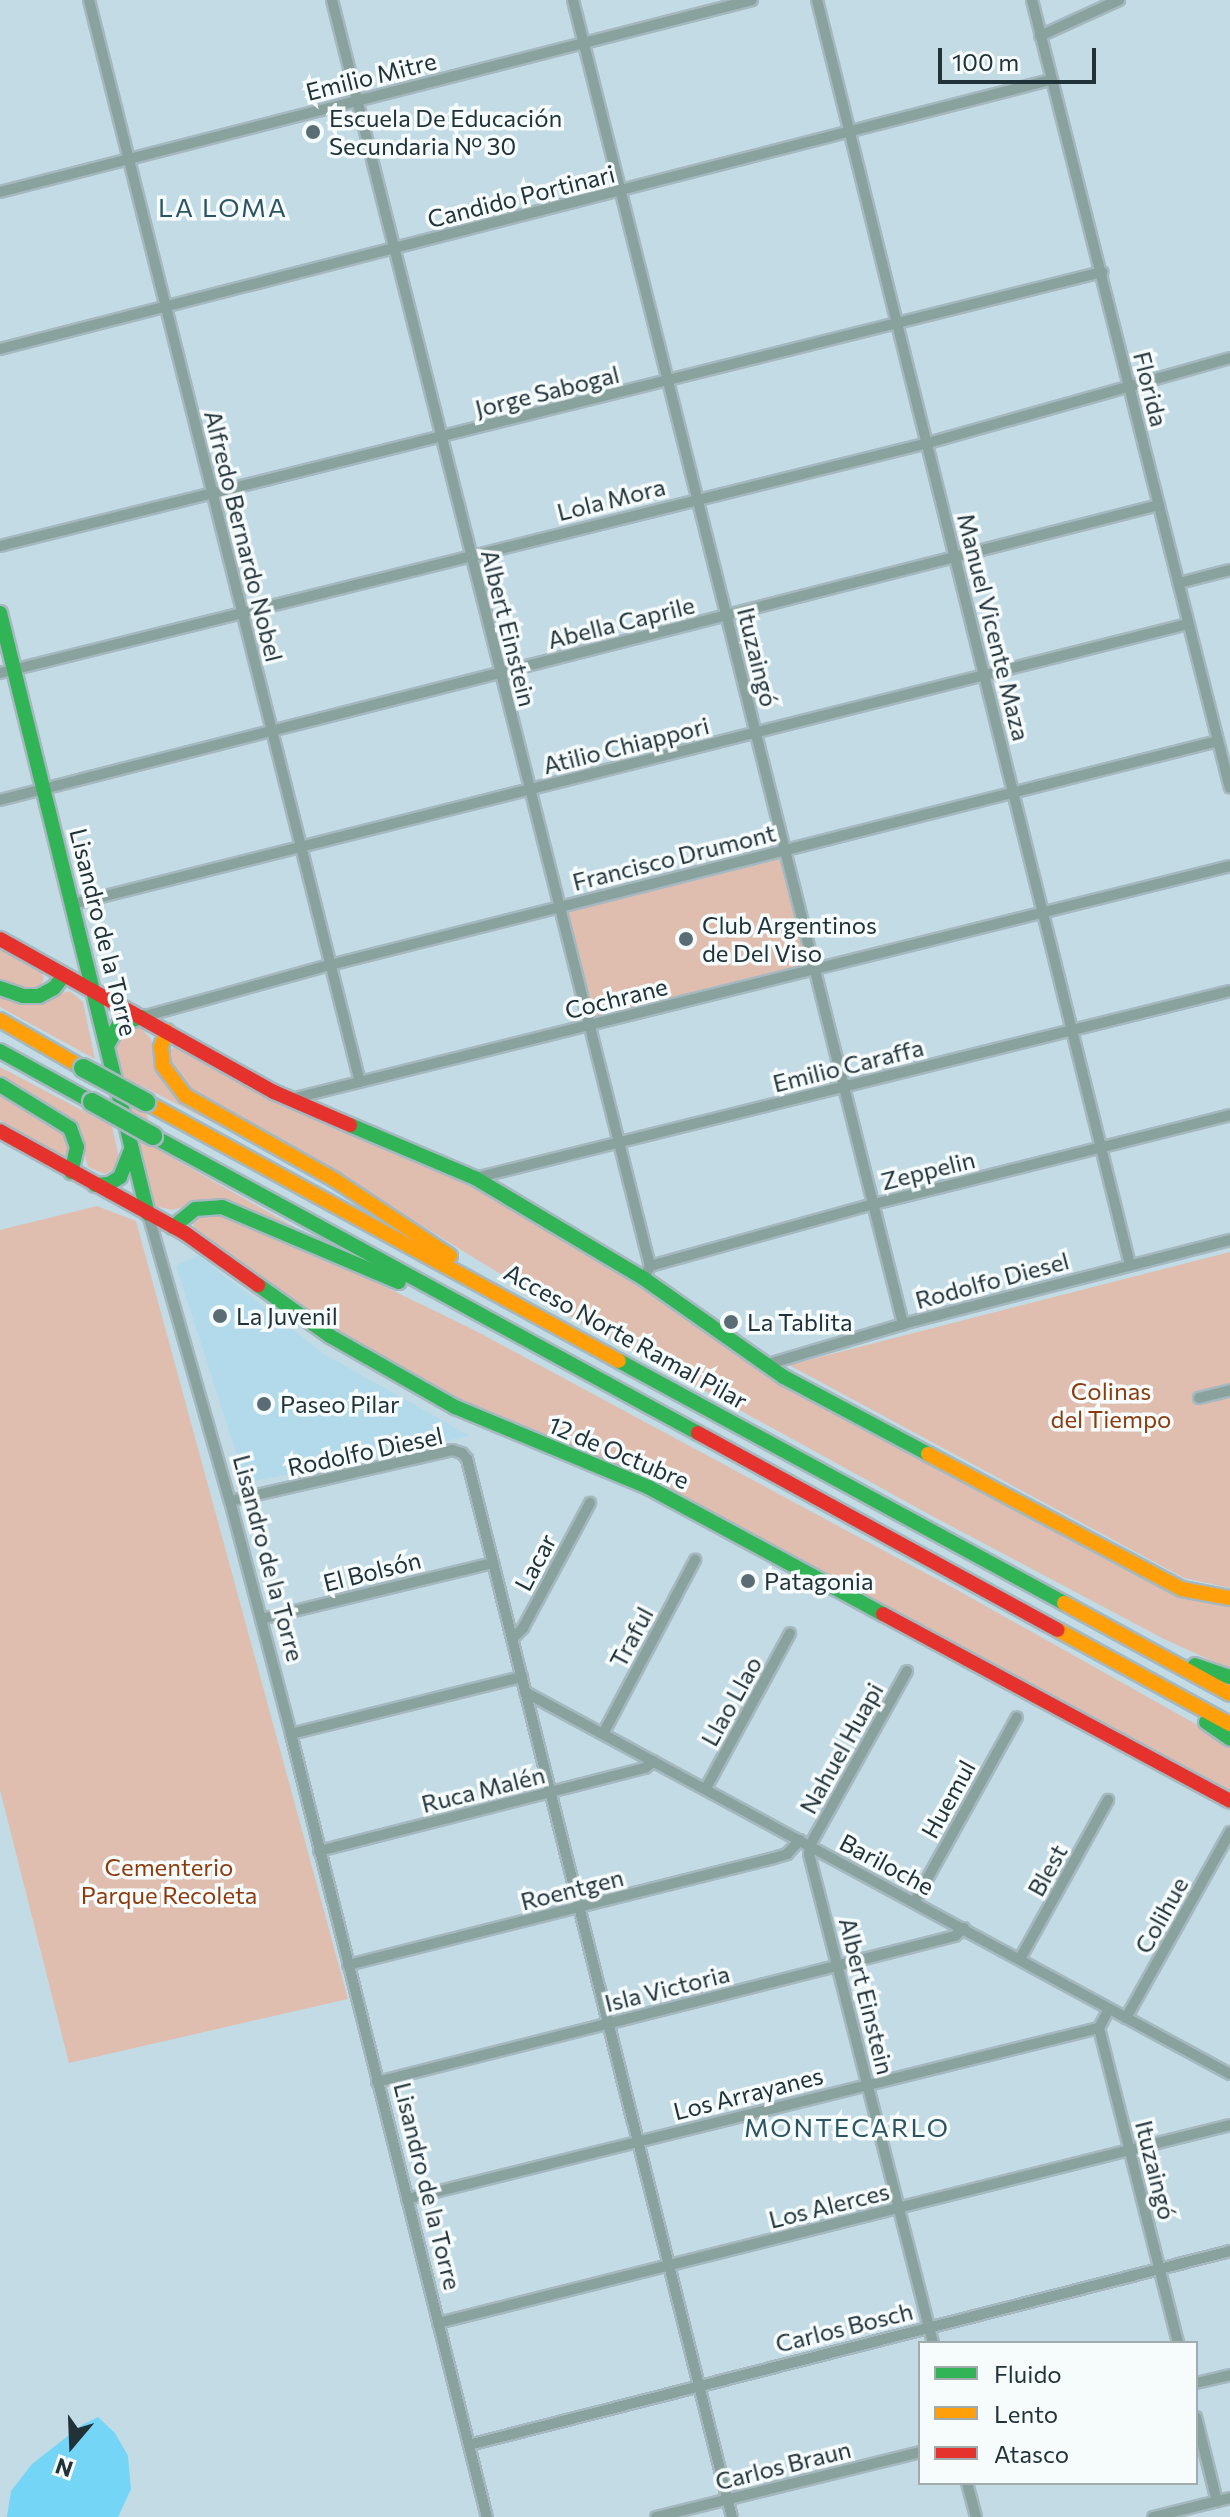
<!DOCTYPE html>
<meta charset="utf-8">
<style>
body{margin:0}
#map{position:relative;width:1230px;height:2517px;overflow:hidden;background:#c3dbe4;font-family:Commissioner,sans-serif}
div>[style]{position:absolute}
.built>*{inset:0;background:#b3daea}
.green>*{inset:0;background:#dfbeaf;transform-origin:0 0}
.water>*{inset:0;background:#75d5f6}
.roads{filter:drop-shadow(2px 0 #a5b8bf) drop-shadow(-2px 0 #a5b8bf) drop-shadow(0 2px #a5b8bf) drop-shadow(0 -2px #a5b8bf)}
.street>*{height:10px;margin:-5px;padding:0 5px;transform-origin:5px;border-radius:5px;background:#89a29d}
.fast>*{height:14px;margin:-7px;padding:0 7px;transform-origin:7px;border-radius:7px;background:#30b455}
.slow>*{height:14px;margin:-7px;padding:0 7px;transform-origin:7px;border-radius:7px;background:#ff9f0a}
.jam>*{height:14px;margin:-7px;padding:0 7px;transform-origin:7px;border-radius:7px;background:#e5322d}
.bridges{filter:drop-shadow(2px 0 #a5b8bf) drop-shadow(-2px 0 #a5b8bf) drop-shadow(0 2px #a5b8bf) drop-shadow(0 -2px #a5b8bf)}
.fast-bridge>*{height:18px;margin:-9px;padding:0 9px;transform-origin:9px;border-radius:9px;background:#30b455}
.dots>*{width:22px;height:22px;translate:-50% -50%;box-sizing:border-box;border:4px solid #f6fbfc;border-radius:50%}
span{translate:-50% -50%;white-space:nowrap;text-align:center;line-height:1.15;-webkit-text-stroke:7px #f6fbfc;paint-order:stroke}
.street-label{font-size:24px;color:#213239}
.poi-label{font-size:24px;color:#213239}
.left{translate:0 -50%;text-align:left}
.park-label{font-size:24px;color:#8d3b0d}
.neighbourhood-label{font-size:26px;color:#2c5463;letter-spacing:2px}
.legend{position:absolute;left:918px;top:2341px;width:280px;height:144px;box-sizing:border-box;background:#f6fbfc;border:2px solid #a1abae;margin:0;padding:10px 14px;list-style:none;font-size:24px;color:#213239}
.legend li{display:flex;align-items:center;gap:16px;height:40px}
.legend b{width:40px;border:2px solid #a1abae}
.north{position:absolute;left:32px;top:2405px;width:80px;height:80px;-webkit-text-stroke:6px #f6fbfc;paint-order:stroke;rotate:199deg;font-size:22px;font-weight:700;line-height:32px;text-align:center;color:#213239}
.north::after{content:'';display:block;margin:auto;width:28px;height:36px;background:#213239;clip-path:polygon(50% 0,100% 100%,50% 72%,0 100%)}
.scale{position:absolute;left:938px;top:48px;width:158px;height:36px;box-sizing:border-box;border:4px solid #213239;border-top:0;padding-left:10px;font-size:24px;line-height:28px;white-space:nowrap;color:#213239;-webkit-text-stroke:6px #f6fbfc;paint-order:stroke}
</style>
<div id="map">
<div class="built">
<i style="clip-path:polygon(198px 1255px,324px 1354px,470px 1436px,246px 1483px,176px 1266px)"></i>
</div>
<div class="green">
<i style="left:781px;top:859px;width:111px;height:222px;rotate:76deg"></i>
<i style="clip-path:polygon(0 948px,40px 968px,44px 978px,41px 985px,35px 989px,0 983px)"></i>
<i style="clip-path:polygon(70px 991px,83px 1002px,95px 1059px,0 1007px,0 994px,51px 996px)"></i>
<i style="clip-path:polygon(132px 1026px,141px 1028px,151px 1039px,159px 1069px,301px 1168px,140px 1085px,155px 1148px,321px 1242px,202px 1201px,173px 1210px,154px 1206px,115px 1041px,119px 1031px)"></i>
<i style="clip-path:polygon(177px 1045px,265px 1096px,452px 1171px,639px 1282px,788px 1387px,1107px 1560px,1186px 1597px,1230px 1604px,1230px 1669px,1164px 1639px,934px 1517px,567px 1315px,325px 1166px,210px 1104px,179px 1081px,166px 1053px)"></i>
<i style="clip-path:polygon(0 1067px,112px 1126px,119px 1158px,117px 1167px,105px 1174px,88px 1167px,77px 1126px,67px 1115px,0 1078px)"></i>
<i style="clip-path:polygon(0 1093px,59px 1123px,71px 1141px,68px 1155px,63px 1158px,46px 1152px,0 1120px)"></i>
<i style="clip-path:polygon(97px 1206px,136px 1221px,348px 1999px,69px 2063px,0 1790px,0 1230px)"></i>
<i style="clip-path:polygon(209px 1209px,338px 1264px,474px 1330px,957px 1590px,1194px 1723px,1230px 1746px,1230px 1795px,688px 1503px,468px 1408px,325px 1327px,196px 1232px,192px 1222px)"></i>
<i style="clip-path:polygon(1230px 1252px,1230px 1588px,1184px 1578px,789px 1365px)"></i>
</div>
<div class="water">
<i style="clip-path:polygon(98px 2417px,115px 2433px,128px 2456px,131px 2489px,118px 2517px,7px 2517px,11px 2491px,32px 2464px,82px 2425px)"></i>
</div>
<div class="roads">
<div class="street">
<i style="left:89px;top:0;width:1115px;rotate:75.94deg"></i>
<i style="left:332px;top:0;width:1305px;rotate:75.9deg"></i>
<i style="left:573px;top:0;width:1365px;rotate:76deg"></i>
<i style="left:817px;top:0;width:1303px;rotate:76.1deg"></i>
<i style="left:1032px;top:0;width:812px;rotate:75.9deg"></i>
<i style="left:1040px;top:36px;width:87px;rotate:-24.5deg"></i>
<i style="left:0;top:192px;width:776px;rotate:-14.32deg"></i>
<i style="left:0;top:349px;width:1084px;rotate:-14.37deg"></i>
<i style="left:0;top:546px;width:1136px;rotate:-13.96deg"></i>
<i style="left:1179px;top:583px;width:53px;rotate:-14.3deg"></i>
<i style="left:0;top:673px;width:956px;rotate:-13.92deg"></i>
<i style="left:928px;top:443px;width:314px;rotate:-15.7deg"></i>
<i style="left:0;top:800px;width:1196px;rotate:-14.28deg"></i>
<i style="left:73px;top:904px;width:1150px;rotate:-14.1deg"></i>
<i style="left:142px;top:1017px;width:195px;rotate:-15.5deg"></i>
<i style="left:330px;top:965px;width:916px;rotate:-14.16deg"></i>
<i style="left:291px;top:1099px;width:967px;rotate:-13.94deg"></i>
<i style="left:475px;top:1178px;width:778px;rotate:-13.91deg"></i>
<i style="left:148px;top:1214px;width:298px;rotate:74.1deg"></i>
<i style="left:230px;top:1501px;width:241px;rotate:75.3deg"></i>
<i style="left:291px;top:1734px;width:807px;rotate:75.95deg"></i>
<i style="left:647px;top:1272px;width:7px;rotate:-63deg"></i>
<i style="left:650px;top:1266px;width:232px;rotate:-15.5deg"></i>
<i style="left:874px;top:1204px;width:367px;rotate:-14deg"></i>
<i style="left:765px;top:1365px;width:144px;rotate:-16.5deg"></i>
<i style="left:903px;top:1324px;width:338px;rotate:-14.4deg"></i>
<i style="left:1199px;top:1398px;width:32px;rotate:-14deg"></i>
<i style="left:230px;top:1501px;width:228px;rotate:-12.9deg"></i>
<i style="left:452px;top:1450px;width:10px;rotate:17deg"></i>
<i style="left:462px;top:1453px;width:8px;rotate:50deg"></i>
<i style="left:467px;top:1459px;width:1091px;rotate:75.94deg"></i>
<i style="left:261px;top:1619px;width:239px;rotate:-13.6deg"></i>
<i style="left:512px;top:1639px;width:16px;rotate:-45deg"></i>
<i style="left:523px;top:1628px;width:142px;rotate:-61.8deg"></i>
<i style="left:907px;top:1671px;width:199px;rotate:119.1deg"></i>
<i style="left:810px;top:1845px;width:9px;rotate:96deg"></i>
<i style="left:809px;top:1854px;width:504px;rotate:75.77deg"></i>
<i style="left:525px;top:1692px;width:802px;rotate:28.45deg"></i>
<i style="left:604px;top:1732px;width:195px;rotate:-62.1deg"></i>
<i style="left:291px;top:1734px;width:238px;rotate:-13.9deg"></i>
<i style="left:706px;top:1788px;width:176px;rotate:-61.5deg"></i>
<i style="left:319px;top:1851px;width:336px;rotate:-14.3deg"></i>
<i style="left:645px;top:1768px;width:11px;rotate:-38deg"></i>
<i style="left:915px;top:1901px;width:210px;rotate:-61deg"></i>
<i style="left:1020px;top:1959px;width:182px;rotate:-61deg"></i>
<i style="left:348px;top:1965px;width:439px;rotate:-14.1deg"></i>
<i style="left:774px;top:1858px;width:14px;rotate:-17deg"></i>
<i style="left:787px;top:1854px;width:19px;rotate:-47deg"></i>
<i style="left:1109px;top:2009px;width:21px;rotate:118deg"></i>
<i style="left:1099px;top:2028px;width:325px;rotate:75.9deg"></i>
<i style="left:1126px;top:2018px;width:213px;rotate:-60.8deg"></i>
<i style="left:377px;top:2082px;width:596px;rotate:-14.18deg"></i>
<i style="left:955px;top:1936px;width:12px;rotate:-42deg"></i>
<i style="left:407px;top:2199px;width:713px;rotate:-13.88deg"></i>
<i style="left:438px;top:2323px;width:816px;rotate:-14.04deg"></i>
<i style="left:1196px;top:2383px;width:35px;rotate:-13deg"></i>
<i style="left:1196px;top:2417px;width:87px;rotate:76deg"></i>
<i style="left:469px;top:2445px;width:785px;rotate:-14.3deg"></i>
<i style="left:967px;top:2483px;width:35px;rotate:75deg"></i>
<i style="left:656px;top:2517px;width:272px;rotate:-13.8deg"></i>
<i style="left:1153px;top:2517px;width:79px;rotate:-13.9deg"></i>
</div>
<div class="fast">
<i style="left:0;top:613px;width:619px;rotate:76.17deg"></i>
<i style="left:0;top:988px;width:24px;rotate:19deg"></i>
<i style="left:23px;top:996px;width:16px"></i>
<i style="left:39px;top:996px;width:17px;rotate:-28deg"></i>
<i style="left:54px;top:988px;width:16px;rotate:-52deg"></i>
<i style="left:108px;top:1044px;width:23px;rotate:-61deg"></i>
<i style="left:119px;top:1024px;width:24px;rotate:-17deg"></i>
<i style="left:0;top:1051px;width:105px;rotate:29deg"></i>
<i style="left:0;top:1085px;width:82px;rotate:31.6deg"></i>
<i style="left:70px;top:1128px;width:20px;rotate:70deg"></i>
<i style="left:77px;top:1147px;width:26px;rotate:103deg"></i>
<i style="left:350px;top:1125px;width:136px;rotate:23deg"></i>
<i style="left:475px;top:1178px;width:196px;rotate:30.8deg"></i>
<i style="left:643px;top:1278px;width:172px;rotate:35.1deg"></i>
<i style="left:784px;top:1377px;width:163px;rotate:28.1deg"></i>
<i style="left:153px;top:1136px;width:621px;rotate:28.59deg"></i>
<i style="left:95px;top:1185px;width:14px;rotate:-4deg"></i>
<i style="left:109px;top:1184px;width:13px;rotate:-32deg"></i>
<i style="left:120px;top:1177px;width:27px;rotate:-68deg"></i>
<i style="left:173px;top:1227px;width:28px;rotate:-39deg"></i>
<i style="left:195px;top:1209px;width:27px;rotate:-4deg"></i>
<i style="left:222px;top:1207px;width:192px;rotate:23deg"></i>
<i style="left:258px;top:1285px;width:88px;rotate:35.3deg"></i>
<i style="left:330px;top:1336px;width:144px;rotate:29.6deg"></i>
<i style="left:455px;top:1407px;width:209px;rotate:22.5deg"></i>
<i style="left:648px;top:1487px;width:267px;rotate:28.4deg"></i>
<i style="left:619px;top:1361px;width:507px;rotate:28.54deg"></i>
<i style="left:1195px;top:1665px;width:37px;rotate:19deg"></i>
<i style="left:1206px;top:1722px;width:29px;rotate:35deg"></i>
</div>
<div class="slow">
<i style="left:0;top:1020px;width:96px;rotate:30deg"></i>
<i style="left:167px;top:1031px;width:17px;rotate:111deg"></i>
<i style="left:161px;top:1047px;width:19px;rotate:84deg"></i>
<i style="left:163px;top:1066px;width:38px;rotate:53deg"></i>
<i style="left:186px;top:1096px;width:171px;rotate:29.4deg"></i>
<i style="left:335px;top:1180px;width:138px;rotate:33.5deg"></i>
<i style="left:146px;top:1102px;width:539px;rotate:28.7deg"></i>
<i style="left:928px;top:1454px;width:288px;rotate:28deg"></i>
<i style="left:1182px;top:1589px;width:49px;rotate:10.6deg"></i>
<i style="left:1064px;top:1603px;width:189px;rotate:28.7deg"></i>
<i style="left:1058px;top:1630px;width:196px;rotate:28.7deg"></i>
</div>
<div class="jam">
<i style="left:0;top:939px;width:314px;rotate:29.2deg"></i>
<i style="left:274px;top:1092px;width:83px;rotate:23.5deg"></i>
<i style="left:0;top:1131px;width:211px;rotate:28.9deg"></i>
<i style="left:185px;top:1233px;width:90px;rotate:35.5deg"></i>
<i style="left:698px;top:1433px;width:410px;rotate:28.7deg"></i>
<i style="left:883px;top:1614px;width:394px;rotate:28.3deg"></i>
</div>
</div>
<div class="bridges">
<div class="fast-bridge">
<i style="left:83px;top:1068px;width:72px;rotate:28.4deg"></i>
<i style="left:92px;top:1102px;width:70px;rotate:29.1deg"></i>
</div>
</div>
<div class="dots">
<i style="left:313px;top:132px;background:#5a6d75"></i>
<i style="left:686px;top:939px;background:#5a6d75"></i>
<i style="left:220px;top:1316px;background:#5a6d75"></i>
<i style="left:731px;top:1322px;background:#5a6d75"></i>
<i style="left:264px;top:1404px;background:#5a6d75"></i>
<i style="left:748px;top:1581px;background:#5a6d75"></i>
</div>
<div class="street-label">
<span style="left:371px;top:76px;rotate:-14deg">Emilio Mitre</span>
<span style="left:521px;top:196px;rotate:-14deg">Candido Portinari</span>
<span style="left:1151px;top:389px;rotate:76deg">Florida</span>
<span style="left:547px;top:391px;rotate:-14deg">Jorge Sabogal</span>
<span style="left:611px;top:499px;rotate:-14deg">Lola Mora</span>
<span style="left:244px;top:536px;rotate:76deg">Alfredo Bernardo Nobel</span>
<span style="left:621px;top:622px;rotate:-14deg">Abella Caprile</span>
<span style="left:994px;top:627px;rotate:76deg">Manuel Vicente Maza</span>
<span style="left:509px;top:628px;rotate:76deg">Albert Einstein</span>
<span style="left:758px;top:657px;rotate:76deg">Ituzaingó</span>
<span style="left:626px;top:745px;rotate:-14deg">Atilio Chiappori</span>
<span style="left:674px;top:857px;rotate:-14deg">Francisco Drumont</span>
<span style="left:104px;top:932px;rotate:76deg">Lisandro de la Torre</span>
<span style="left:616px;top:998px;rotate:-14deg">Cochrane</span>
<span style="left:848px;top:1065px;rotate:-14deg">Emilio Caraffa</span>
<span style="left:928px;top:1170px;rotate:-14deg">Zeppelin</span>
<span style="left:992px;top:1280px;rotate:-15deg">Rodolfo Diesel</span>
<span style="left:626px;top:1336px;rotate:29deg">Acceso Norte Ramal Pilar</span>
<span style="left:365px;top:1451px;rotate:-12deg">Rodolfo Diesel</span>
<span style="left:619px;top:1452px;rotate:23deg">12 de Octubre</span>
<span style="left:269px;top:1558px;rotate:75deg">Lisandro de la Torre</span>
<span style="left:535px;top:1562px;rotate:-62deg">Lacar</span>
<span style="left:372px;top:1571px;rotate:-14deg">El Bolsón</span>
<span style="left:631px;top:1637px;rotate:-62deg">Traful</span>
<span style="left:731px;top:1701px;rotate:-61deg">Llao Llao</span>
<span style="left:841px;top:1748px;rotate:-61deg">Nahuel Huapi</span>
<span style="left:483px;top:1789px;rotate:-14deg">Ruca Malén</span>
<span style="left:948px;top:1799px;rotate:-61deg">Huemul</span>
<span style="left:887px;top:1864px;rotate:28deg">Bariloche</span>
<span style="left:1047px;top:1870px;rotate:-61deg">Blest</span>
<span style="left:572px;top:1889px;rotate:-14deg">Roentgen</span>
<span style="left:1161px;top:1915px;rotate:-61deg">Colihue</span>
<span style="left:667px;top:1988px;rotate:-14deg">Isla Victoria</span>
<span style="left:867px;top:1996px;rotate:76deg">Albert Einstein</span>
<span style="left:748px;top:2093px;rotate:-14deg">Los Arrayanes</span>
<span style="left:1156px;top:2170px;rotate:76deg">Ituzaingó</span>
<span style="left:428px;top:2186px;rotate:76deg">Lisandro de la Torre</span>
<span style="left:829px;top:2205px;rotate:-14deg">Los Alerces</span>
<span style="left:844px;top:2327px;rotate:-14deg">Carlos Bosch</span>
<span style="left:783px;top:2465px;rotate:-14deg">Carlos Braun</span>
</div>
<div class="poi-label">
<span class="left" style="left:329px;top:132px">Escuela De Educación<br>Secundaria Nº 30</span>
<span class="left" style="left:702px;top:939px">Club Argentinos<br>de Del Viso</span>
<span class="left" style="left:236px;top:1316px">La Juvenil</span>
<span class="left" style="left:747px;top:1322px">La Tablita</span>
<span class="left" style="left:280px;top:1404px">Paseo Pilar</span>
<span class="left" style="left:764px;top:1581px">Patagonia</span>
</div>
<div class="park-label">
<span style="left:1111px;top:1405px">Colinas<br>del Tiempo</span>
<span style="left:169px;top:1881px">Cementerio<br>Parque Recoleta</span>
</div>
<div class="neighbourhood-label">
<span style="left:223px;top:207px">LA LOMA</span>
<span style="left:847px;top:2127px">MONTECARLO</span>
</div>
<ul class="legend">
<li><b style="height:10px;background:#30b455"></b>Fluido</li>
<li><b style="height:10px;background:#ff9f0a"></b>Lento</li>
<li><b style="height:10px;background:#e5322d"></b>Atasco</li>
</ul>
<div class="north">N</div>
<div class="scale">100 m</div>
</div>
